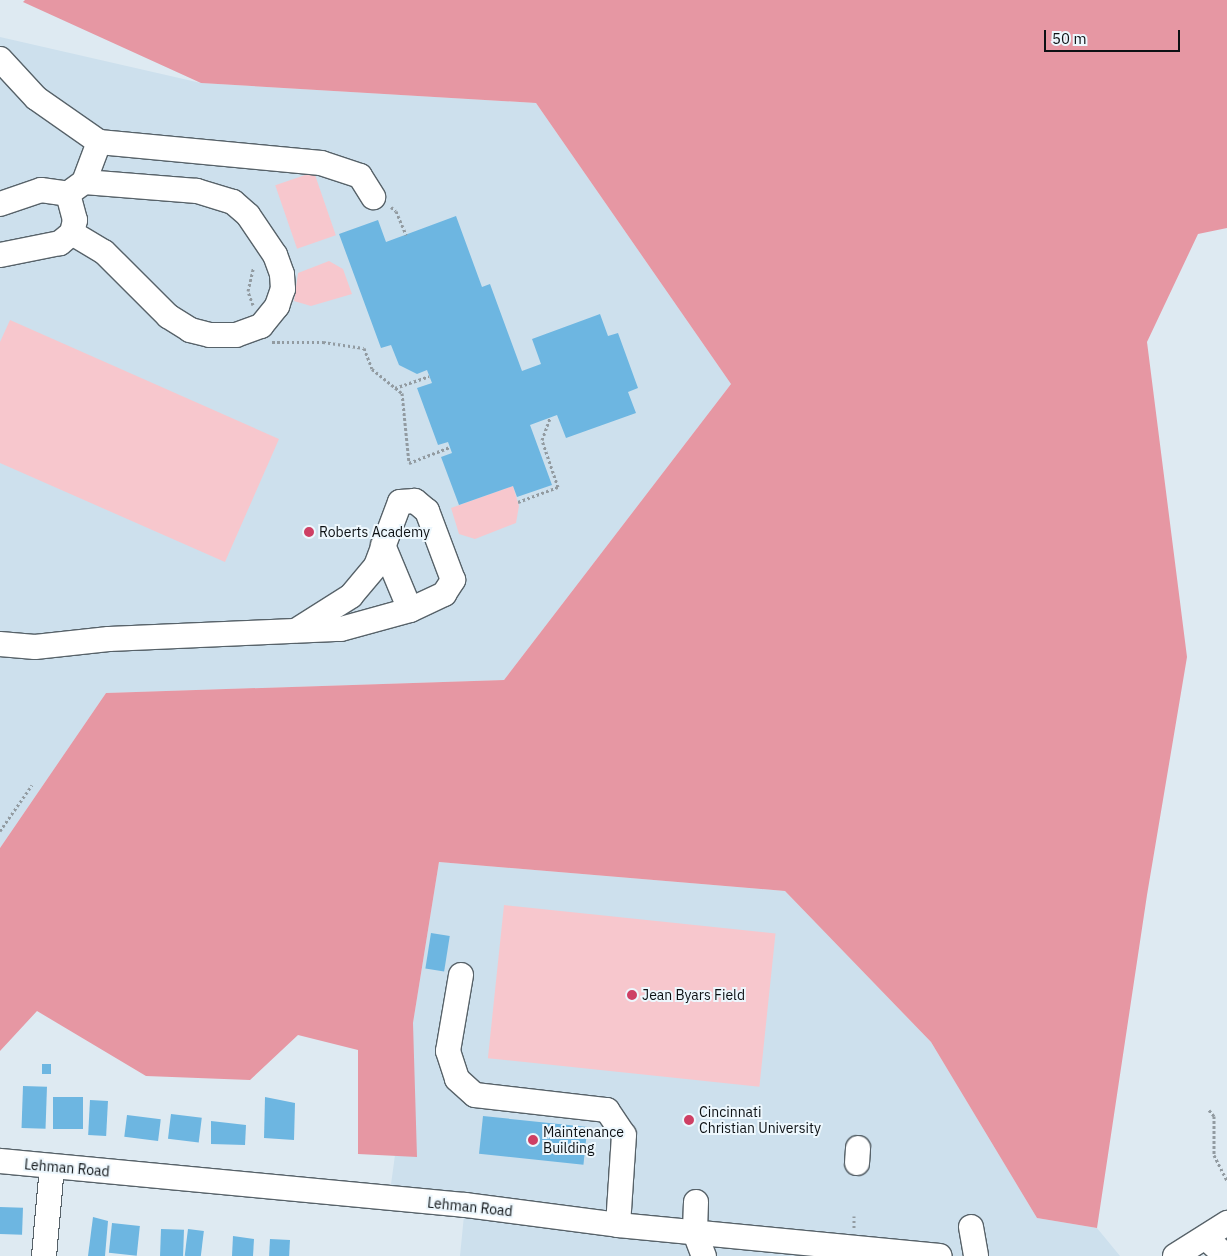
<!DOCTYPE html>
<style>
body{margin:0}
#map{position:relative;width:1227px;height:1256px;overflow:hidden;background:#deeaf2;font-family:"IBM Plex Sans",sans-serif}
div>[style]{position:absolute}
.built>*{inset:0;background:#cde0ed}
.green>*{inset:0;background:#f7c7cd;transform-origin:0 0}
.forest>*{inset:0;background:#e697a3}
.building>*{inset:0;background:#6db6e1;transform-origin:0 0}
.path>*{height:3px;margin-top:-1.5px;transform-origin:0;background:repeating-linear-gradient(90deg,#929ba1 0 2.5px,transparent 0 5px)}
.roads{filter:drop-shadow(1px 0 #576269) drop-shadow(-1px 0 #576269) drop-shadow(0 1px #576269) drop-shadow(0 -1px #576269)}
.minor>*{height:24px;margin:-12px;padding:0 12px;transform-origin:12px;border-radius:12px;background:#fff}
.dots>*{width:14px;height:14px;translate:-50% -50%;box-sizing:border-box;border:2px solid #edf7fd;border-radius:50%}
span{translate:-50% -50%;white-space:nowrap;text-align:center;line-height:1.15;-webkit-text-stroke:4px #edf7fd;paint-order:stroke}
.poi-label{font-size:14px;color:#0d1114}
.left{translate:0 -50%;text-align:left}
.street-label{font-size:14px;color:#0d1114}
.scale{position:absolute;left:1044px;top:30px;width:136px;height:22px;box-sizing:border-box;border:2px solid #0d1114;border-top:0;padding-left:6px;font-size:15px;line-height:18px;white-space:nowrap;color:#0d1114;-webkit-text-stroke:4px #edf7fd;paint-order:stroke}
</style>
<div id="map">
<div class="built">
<i style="clip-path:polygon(0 37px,201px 83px,536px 103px,731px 384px,504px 680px,106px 693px,0 848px)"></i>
<i style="clip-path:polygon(439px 862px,785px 891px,931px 1042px,1037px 1218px,1097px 1228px,1120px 1256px,460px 1256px,465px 1205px,389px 1199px,413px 1023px)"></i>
</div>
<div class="green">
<i style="left:314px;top:172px;width:67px;height:41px;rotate:71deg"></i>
<i style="clip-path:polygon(329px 261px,343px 269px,352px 294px,311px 306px,294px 301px,298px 273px)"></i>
<i style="clip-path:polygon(10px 320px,279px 439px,225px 562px,0 463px,0 342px)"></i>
<i style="clip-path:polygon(513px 486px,519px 506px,516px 523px,475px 539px,459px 534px,451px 508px)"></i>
<i style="left:504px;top:905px;width:273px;height:154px;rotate:6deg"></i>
</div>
<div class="forest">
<i style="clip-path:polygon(25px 0,1227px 0,1227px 228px,1198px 234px,1147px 342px,1187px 657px,1147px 895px,1097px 1228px,1037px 1218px,931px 1042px,785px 891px,439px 862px,413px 1023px,417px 1157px,358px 1154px,358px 1050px,298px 1035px,250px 1080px,146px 1076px,37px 1011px,0 1051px,0 848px,106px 693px,504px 680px,731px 384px,536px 103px,201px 83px,23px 2px)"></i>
</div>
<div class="building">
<i style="clip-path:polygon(456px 216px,482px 287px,490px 284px,522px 371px,541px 364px,532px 339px,600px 314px,608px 336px,618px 333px,638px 388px,628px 392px,636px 413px,566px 438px,557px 415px,530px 425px,552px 485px,517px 497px,513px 486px,459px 505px,441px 457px,452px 453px,448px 442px,438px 445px,417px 388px,432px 383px,427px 370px,417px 374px,399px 365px,391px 345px,381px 348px,339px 234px,378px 220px,386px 242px)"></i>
<i style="left:431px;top:933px;width:19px;height:36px;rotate:9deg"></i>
<i style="left:42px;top:1064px;width:9px;height:10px"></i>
<i style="left:23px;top:1086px;width:24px;height:42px;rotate:2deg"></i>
<i style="left:53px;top:1097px;width:30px;height:32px"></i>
<i style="clip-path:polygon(265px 1097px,295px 1103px,294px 1140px,264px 1138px)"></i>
<i style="left:90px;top:1100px;width:18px;height:35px;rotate:3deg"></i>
<i style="left:171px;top:1114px;width:31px;height:25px;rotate:7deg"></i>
<i style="left:127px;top:1115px;width:34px;height:22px;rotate:7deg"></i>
<i style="left:483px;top:1116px;width:105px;height:38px;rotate:6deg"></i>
<i style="clip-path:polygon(211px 1121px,246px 1125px,245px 1145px,211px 1144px)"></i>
<i style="left:0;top:1207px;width:23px;height:27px;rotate:2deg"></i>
<i style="clip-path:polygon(93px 1217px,108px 1221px,105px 1256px,88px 1256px)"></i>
<i style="left:112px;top:1223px;width:28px;height:30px;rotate:6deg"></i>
<i style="left:161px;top:1229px;width:23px;height:27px;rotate:2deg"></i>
<i style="left:188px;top:1229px;width:16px;height:27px;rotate:7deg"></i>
<i style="clip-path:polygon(233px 1236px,254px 1239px,253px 1256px,232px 1256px)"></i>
<i style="left:270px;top:1239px;width:20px;height:17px;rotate:3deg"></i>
</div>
<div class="path">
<i style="left:391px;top:207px;width:6px;rotate:39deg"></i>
<i style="left:396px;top:211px;width:26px;rotate:67deg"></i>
<i style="left:253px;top:305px;width:15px;rotate:-110deg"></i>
<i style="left:248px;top:291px;width:23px;rotate:-77deg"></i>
<i style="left:272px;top:342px;width:51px"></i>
<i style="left:323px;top:342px;width:41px;rotate:8.3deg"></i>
<i style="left:364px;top:348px;width:22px;rotate:69deg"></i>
<i style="left:372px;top:369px;width:38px;rotate:39deg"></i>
<i style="left:402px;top:393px;width:70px;rotate:84.3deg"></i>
<i style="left:409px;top:463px;width:44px;rotate:-21.3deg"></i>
<i style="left:395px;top:388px;width:36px;rotate:-19deg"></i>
<i style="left:518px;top:502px;width:43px;rotate:-20.6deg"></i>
<i style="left:558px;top:487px;width:50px;rotate:-108.8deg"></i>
<i style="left:542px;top:440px;width:23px;rotate:-70deg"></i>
<i style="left:0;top:831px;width:56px;rotate:-55.2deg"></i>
<i style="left:1209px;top:1110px;width:8px;rotate:50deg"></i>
<i style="left:1214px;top:1116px;width:39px;rotate:90deg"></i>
<i style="left:1214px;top:1155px;width:28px;rotate:63deg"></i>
<i style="left:854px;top:1228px;width:12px;rotate:-90deg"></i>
</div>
<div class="roads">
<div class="minor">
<i style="left:0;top:59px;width:53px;rotate:47.3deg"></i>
<i style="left:36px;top:98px;width:77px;rotate:34.9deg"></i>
<i style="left:99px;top:142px;width:223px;rotate:5.4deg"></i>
<i style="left:321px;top:163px;width:41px;rotate:18.4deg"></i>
<i style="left:360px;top:176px;width:25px;rotate:58deg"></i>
<i style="left:73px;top:190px;width:14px;rotate:-36deg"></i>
<i style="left:84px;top:182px;width:43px;rotate:-69.4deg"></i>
<i style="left:0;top:204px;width:43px;rotate:-18.9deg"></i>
<i style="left:41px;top:190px;width:27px;rotate:8deg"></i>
<i style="left:68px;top:194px;width:27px;rotate:75deg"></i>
<i style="left:75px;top:220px;width:13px;rotate:103deg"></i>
<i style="left:72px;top:233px;width:16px;rotate:140deg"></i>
<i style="left:60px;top:243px;width:61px;rotate:168.7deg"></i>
<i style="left:72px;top:233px;width:37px;rotate:31deg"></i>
<i style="left:104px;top:252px;width:91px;rotate:45deg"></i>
<i style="left:168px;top:316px;width:26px;rotate:32deg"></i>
<i style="left:190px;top:330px;width:21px;rotate:14deg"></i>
<i style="left:210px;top:335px;width:26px"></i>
<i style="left:236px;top:335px;width:27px;rotate:-20deg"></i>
<i style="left:261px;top:326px;width:26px;rotate:-51deg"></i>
<i style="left:277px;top:306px;width:18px;rotate:-71deg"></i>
<i style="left:283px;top:289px;width:15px;rotate:-94deg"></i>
<i style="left:282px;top:274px;width:20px;rotate:-110deg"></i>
<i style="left:275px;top:255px;width:48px;rotate:-124deg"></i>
<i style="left:248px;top:215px;width:20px;rotate:-139deg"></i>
<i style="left:233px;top:202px;width:38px;rotate:-163deg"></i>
<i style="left:197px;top:191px;width:113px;rotate:-175.4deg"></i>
<i style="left:383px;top:545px;width:70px;rotate:67.4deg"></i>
<i style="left:0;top:644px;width:35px;rotate:5deg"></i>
<i style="left:35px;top:647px;width:74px;rotate:-6.2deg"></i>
<i style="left:109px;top:639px;width:232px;rotate:-2.5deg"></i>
<i style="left:341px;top:629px;width:72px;rotate:-15.4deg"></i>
<i style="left:410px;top:610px;width:38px;rotate:-25deg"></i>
<i style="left:444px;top:594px;width:17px;rotate:-57deg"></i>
<i style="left:453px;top:580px;width:74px;rotate:-110.6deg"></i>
<i style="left:427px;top:511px;width:16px;rotate:-140deg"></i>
<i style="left:415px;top:501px;width:15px;rotate:176deg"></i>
<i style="left:400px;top:502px;width:68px;rotate:110.6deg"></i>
<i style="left:376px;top:566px;width:39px;rotate:130deg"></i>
<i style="left:351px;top:596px;width:64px;rotate:147.8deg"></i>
<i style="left:461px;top:975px;width:77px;rotate:99.7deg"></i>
<i style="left:448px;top:1051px;width:29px;rotate:72deg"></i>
<i style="left:457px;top:1079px;width:24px;rotate:42deg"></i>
<i style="left:475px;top:1095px;width:133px;rotate:6.5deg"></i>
<i style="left:607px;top:1110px;width:30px;rotate:56deg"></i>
<i style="left:624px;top:1135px;width:90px;rotate:93.8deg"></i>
<i style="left:0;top:1161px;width:467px;rotate:5.4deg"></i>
<i style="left:465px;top:1205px;width:154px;rotate:7.4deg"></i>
<i style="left:618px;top:1225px;width:323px;rotate:5.5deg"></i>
<i style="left:857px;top:1163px;width:15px;rotate:-86deg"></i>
<i style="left:696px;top:1202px;width:31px;rotate:92deg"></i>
<i style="left:695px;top:1233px;width:25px;rotate:69deg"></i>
<i style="left:971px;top:1227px;width:29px;rotate:80deg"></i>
<i style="left:1206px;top:1238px;width:27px;rotate:42deg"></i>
<i style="left:44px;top:1256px;width:90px;rotate:-84.9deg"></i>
<i style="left:1175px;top:1256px;width:62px;rotate:-32.4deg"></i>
</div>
</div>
<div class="dots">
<i style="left:309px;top:532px;background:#ce3f64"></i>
<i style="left:632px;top:995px;background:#ce3f64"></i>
<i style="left:689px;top:1120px;background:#ce3f64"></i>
<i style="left:533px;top:1140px;background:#ce3f64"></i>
</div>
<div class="poi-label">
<span class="left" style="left:319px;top:532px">Roberts Academy</span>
<span class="left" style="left:642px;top:995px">Jean Byars Field</span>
<span class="left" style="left:699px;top:1120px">Cincinnati<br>Christian University</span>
<span class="left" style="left:543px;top:1140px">Maintenance<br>Building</span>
</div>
<div class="street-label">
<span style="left:67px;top:1168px;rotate:5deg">Lehman Road</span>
<span style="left:470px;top:1207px;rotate:6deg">Lehman Road</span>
</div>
<div class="scale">50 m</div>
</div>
